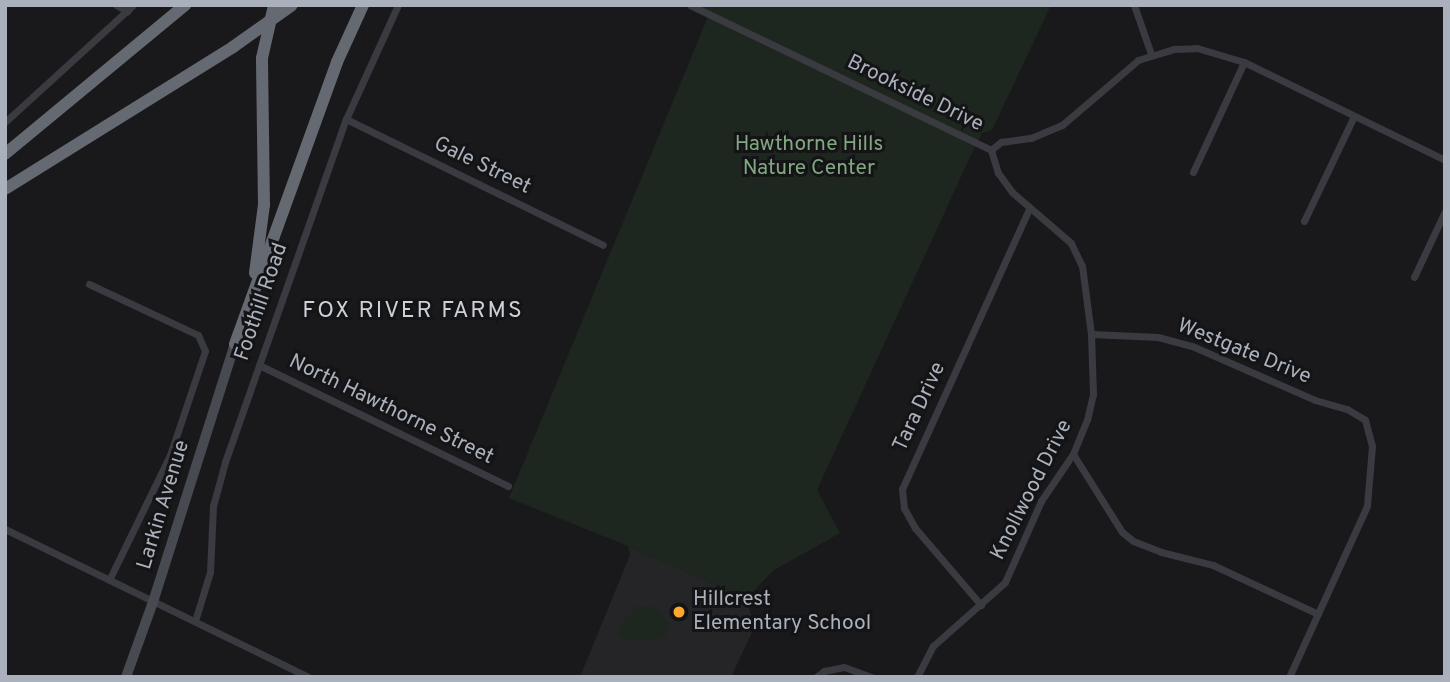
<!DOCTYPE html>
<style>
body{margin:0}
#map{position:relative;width:1450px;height:682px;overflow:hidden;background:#19191b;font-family:Overpass,sans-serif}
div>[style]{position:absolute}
.built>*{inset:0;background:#252528}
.green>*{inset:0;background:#1e271f}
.street>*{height:7px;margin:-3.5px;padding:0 3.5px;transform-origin:3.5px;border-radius:3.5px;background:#393b41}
.secondary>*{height:10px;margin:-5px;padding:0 5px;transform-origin:5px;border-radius:5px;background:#474a51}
.highway>*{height:12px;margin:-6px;padding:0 6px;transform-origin:6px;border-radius:6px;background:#656972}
.highway-bridge>*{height:12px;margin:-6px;padding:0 6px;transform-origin:6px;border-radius:6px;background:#656972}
.dots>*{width:19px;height:19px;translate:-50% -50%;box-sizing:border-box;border:4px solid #141416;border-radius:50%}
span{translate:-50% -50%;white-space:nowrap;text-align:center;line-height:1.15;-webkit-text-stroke:6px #141416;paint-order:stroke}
.street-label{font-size:21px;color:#aab1bc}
.park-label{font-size:21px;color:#81a880}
.poi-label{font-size:21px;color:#aab1bc}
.left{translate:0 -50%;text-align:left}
.neighbourhood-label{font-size:23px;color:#ccd0d7;letter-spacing:2px}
.frame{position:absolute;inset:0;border:7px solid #aab1bc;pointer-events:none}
</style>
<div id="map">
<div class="built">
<i style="clip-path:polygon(628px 546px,746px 599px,755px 626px,731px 677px,580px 677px,630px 555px)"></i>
</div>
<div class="green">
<i style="clip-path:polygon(698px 5px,1051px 5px,992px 130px,982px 133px,970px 157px,817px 490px,840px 533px,774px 570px,746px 599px,628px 546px,509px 498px,710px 12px)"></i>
<i style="clip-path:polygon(637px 606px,657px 607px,670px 625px,665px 638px,625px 641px,617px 630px)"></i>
</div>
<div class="street">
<i style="left:116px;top:5px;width:13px;rotate:29deg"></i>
<i style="left:690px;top:5px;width:334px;rotate:25.7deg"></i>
<i style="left:991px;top:150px;width:13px;rotate:-39deg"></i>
<i style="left:1001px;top:142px;width:30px;rotate:-8deg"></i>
<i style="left:1031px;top:138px;width:34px;rotate:-23deg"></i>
<i style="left:1062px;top:125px;width:100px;rotate:-40.5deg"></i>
<i style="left:1138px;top:60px;width:38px;rotate:-17deg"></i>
<i style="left:1174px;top:49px;width:23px;rotate:-2deg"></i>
<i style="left:1197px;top:48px;width:49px;rotate:16.6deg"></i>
<i style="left:1244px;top:62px;width:224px;rotate:26deg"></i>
<i style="left:1134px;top:5px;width:52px;rotate:70.9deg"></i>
<i style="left:346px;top:119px;width:286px;rotate:26.1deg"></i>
<i style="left:5px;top:122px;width:173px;rotate:-42.4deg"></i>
<i style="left:1193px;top:172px;width:121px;rotate:-65.1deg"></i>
<i style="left:1304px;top:221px;width:116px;rotate:-64.5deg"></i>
<i style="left:1414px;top:277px;width:73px;rotate:-64.8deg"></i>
<i style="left:89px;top:284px;width:120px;rotate:25.1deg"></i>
<i style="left:198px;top:335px;width:17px;rotate:66deg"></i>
<i style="left:205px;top:351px;width:110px;rotate:108.6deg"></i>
<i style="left:170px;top:455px;width:139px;rotate:116deg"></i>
<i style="left:1091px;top:334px;width:67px;rotate:2.6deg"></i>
<i style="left:1158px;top:337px;width:35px;rotate:15deg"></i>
<i style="left:1192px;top:346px;width:134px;rotate:23.7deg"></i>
<i style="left:1315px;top:400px;width:33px;rotate:16deg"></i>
<i style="left:1347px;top:409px;width:21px;rotate:31deg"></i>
<i style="left:1365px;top:420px;width:27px;rotate:75deg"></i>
<i style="left:1372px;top:446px;width:60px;rotate:94.8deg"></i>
<i style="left:1367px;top:506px;width:188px;rotate:114.5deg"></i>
<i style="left:259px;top:365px;width:277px;rotate:25.9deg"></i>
<i style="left:1073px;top:454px;width:92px;rotate:57.9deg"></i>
<i style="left:1122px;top:532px;width:14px;rotate:39deg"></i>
<i style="left:1133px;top:541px;width:30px;rotate:21deg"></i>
<i style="left:1161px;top:552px;width:54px;rotate:14deg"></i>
<i style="left:1213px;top:565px;width:116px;rotate:25deg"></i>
<i style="left:5px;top:529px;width:337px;rotate:26deg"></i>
<i style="left:981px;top:605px;width:101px;rotate:-130.6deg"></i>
<i style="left:915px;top:528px;width:23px;rotate:-119deg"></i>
<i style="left:904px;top:508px;width:19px;rotate:-96deg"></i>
<i style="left:902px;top:489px;width:307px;rotate:-65.6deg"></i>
<i style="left:195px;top:621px;width:51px;rotate:-73deg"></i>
<i style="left:210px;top:572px;width:66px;rotate:-87.4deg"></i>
<i style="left:213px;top:506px;width:46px;rotate:-74.7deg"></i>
<i style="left:225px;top:462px;width:364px;rotate:-70.6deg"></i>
<i style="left:346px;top:119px;width:125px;rotate:-65.5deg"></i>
<i style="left:816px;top:677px;width:10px;rotate:-37deg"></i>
<i style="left:824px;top:671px;width:20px;rotate:-11deg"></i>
<i style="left:844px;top:667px;width:29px;rotate:20deg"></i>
<i style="left:917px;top:677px;width:35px;rotate:-63deg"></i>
<i style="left:933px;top:646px;width:96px;rotate:-41.6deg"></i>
<i style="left:1005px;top:582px;width:89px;rotate:-66deg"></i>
<i style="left:1041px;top:501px;width:57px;rotate:-55.8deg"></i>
<i style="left:1073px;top:454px;width:37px;rotate:-68deg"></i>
<i style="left:1087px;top:420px;width:27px;rotate:-77deg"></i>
<i style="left:1093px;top:394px;width:60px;rotate:-91.9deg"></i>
<i style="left:1091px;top:334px;width:69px;rotate:-97.5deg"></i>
<i style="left:1082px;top:266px;width:25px;rotate:-116deg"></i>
<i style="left:1071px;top:243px;width:78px;rotate:-139.2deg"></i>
<i style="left:1012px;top:192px;width:24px;rotate:-126deg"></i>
<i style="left:998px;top:173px;width:24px;rotate:-107deg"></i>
</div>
<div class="secondary">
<i style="left:126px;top:677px;width:80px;rotate:-70.2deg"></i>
<i style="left:153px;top:602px;width:271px;rotate:-72.4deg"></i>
</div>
<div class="highway">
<i style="left:5px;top:154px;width:234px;rotate:-39.6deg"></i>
<i style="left:5px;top:189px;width:269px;rotate:-31.9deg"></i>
<i style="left:233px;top:47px;width:72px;rotate:-35.4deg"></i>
<i style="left:255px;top:273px;width:69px;rotate:-82.5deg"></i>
<i style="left:264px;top:205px;width:147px;rotate:-90.8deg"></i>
<i style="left:235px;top:344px;width:300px;rotate:-70.1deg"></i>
<i style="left:337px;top:62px;width:63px;rotate:-65.5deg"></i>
</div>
<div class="highway-bridge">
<i style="left:262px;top:58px;width:54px;rotate:-77.2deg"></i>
</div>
<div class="dots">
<i style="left:679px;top:612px;background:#ffa82d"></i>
</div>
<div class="street-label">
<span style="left:915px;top:94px;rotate:26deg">Brookside Drive</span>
<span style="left:482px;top:166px;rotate:26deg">Gale Street</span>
<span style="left:262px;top:302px;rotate:-71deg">Foothill Road</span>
<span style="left:1244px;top:352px;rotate:22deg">Westgate Drive</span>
<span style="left:920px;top:407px;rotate:-65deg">Tara Drive</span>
<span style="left:391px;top:410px;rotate:26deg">North Hawthorne Street</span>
<span style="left:1032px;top:490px;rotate:-63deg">Knollwood Drive</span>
<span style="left:164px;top:505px;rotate:-73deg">Larkin Avenue</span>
</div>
<div class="park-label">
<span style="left:809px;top:157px">Hawthorne Hills<br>Nature Center</span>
</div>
<div class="poi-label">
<span class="left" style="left:693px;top:612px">Hillcrest<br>Elementary School</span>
</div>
<div class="neighbourhood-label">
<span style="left:413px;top:312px">FOX RIVER FARMS</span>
</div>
<div class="frame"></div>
</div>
